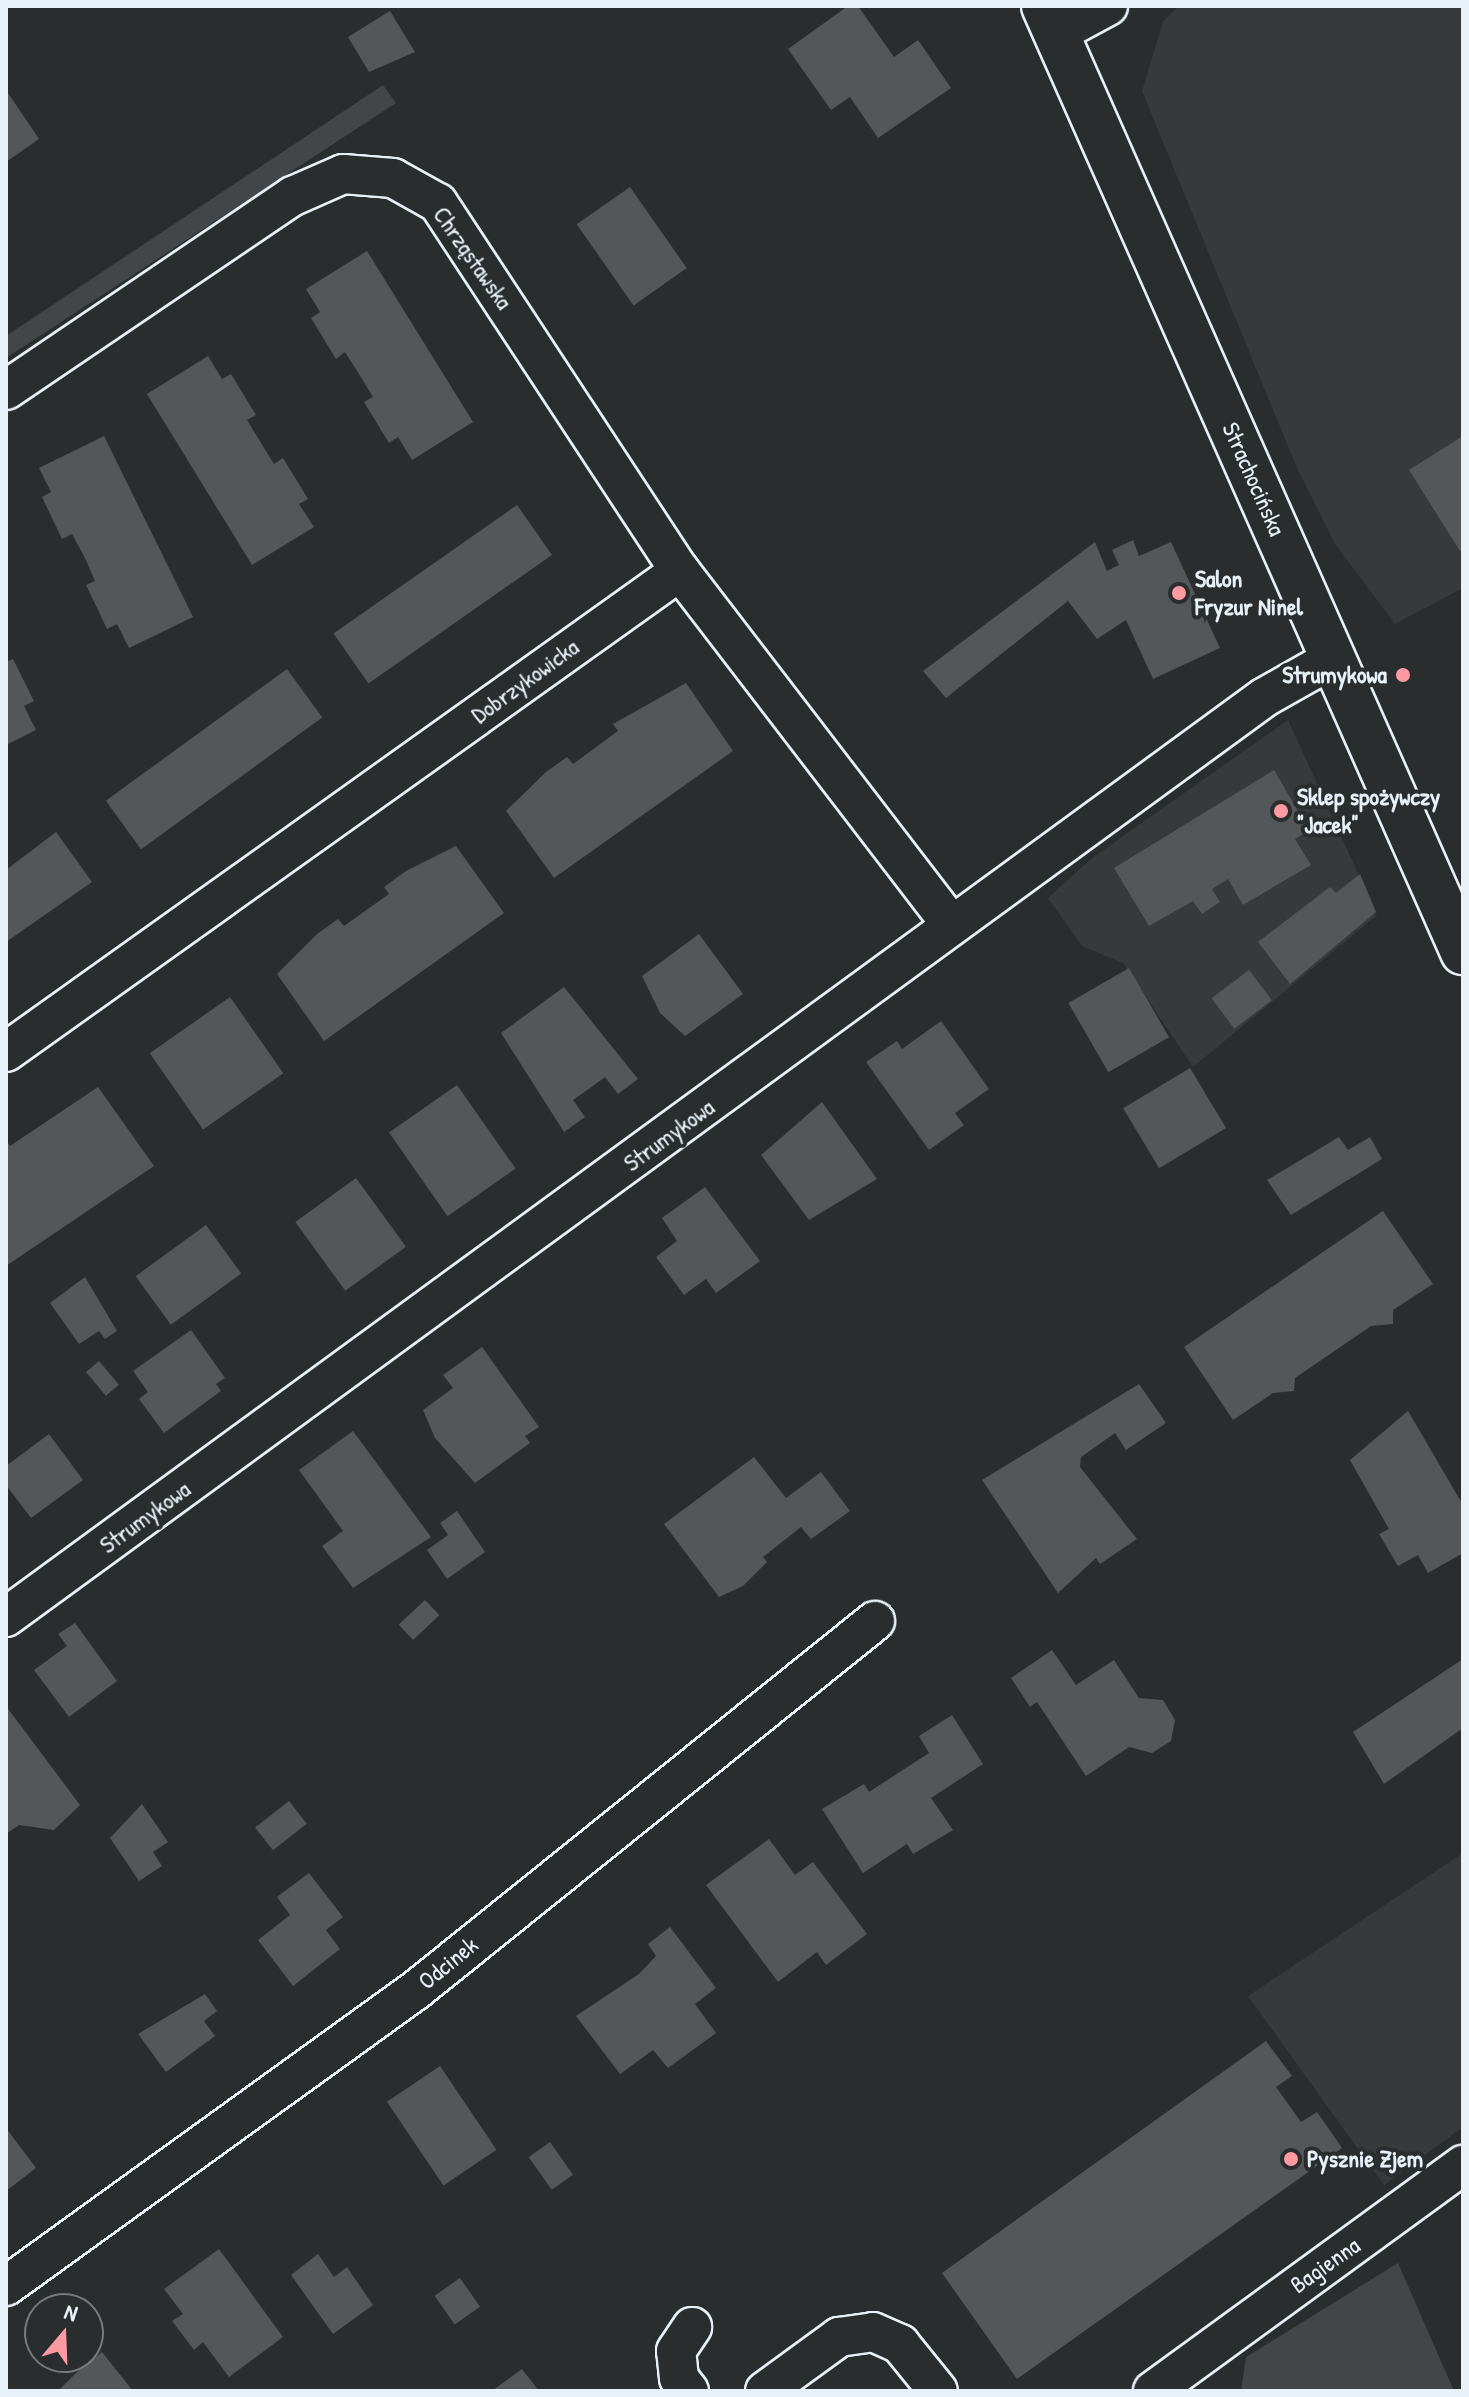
<!DOCTYPE html>
<meta charset="utf-8">
<style>
body{margin:0}
#map{position:relative;width:1469px;height:2397px;overflow:hidden;background:#2a2d2e;font-family:"Patrick Hand",sans-serif}
div>[style]{position:absolute}
.built>*{inset:0;background:#363a3b}
.green>*{inset:0;background:#424648}
.building>*{inset:0;background:#535759;transform-origin:0 0}
.roads{filter:drop-shadow(2px 0 #e8f1f8) drop-shadow(-2px 0 #e8f1f8) drop-shadow(0 2px #e8f1f8) drop-shadow(0 -2px #e8f1f8)}
.street>*{height:38px;margin:-19px;padding:0 19px;transform-origin:19px;border-radius:19px;background:#2a2d2e}
.secondary>*{height:44px;margin:-22px;padding:0 22px;transform-origin:22px;border-radius:22px;background:#2a2d2e}
.dots>*{width:22px;height:22px;translate:-50% -50%;box-sizing:border-box;border:4px solid #2a2d2e;border-radius:50%}
span{translate:-50% -50%;white-space:nowrap;text-align:center;line-height:1.15;-webkit-text-stroke:8px #2a2d2e;paint-order:stroke}
.street-label{font-size:24px;color:#e8f1f8}
.poi-label{font-size:24px;color:#e8f1f8;font-weight:700}
.left{translate:0 -50%;text-align:left}
.right{translate:-100% -50%;text-align:right}
.frame{position:absolute;inset:0;border:8px solid #e8f1f8;pointer-events:none}
.north{position:absolute;left:24px;top:2293px;width:80px;height:80px;box-sizing:border-box;background:#2a2d2e;border:2px solid #767b7f;border-radius:50%;rotate:19deg;font-size:22px;font-weight:700;line-height:32px;text-align:center;color:#e8f1f8}
.north::after{content:'';display:block;margin:auto;width:28px;height:36px;background:#ff9aa2;clip-path:polygon(50% 0,100% 100%,50% 72%,0 100%)}
</style>
<div id="map">
<div class="built">
<i style="clip-path:polygon(1179px 6px,1463px 6px,1463px 588px,1395px 624px,1335px 544px,1297px 468px,1142px 91px,1163px 21px)"></i>
<i style="clip-path:polygon(1288px 720px,1377px 915px,1193px 1067px,1123px 963px,1082px 946px,1048px 898px,1092px 858px)"></i>
<i style="clip-path:polygon(1463px 1853px,1463px 2127px,1384px 2185px,1248px 1996px)"></i>
</div>
<div class="green">
<i style="clip-path:polygon(383px 85px,396px 103px,6px 358px,6px 336px)"></i>
<i style="clip-path:polygon(1398px 2263px,1454px 2391px,1241px 2391px,1246px 2357px)"></i>
</div>
<div class="building">
<i style="clip-path:polygon(848px 6px,858px 6px,894px 57px,918px 40px,951px 88px,878px 138px,850px 97px,831px 110px,788px 49px)"></i>
<i style="clip-path:polygon(390px 11px,415px 52px,369px 72px,348px 37px)"></i>
<i style="clip-path:polygon(6px 90px,39px 139px,6px 162px)"></i>
<i style="left:630px;top:187px;width:99px;height:65px;rotate:55deg"></i>
<i style="clip-path:polygon(367px 251px,473px 422px,412px 460px,398px 437px,389px 443px,364px 402px,373px 397px,359px 374px,345px 352px,336px 359px,311px 318px,320px 312px,306px 289px)"></i>
<i style="clip-path:polygon(208px 356px,222px 379px,231px 374px,256px 415px,247px 420px,261px 443px,274px 464px,283px 458px,308px 499px,299px 504px,314px 527px,252px 565px,147px 394px)"></i>
<i style="clip-path:polygon(104px 436px,193px 617px,129px 648px,117px 624px,107px 629px,86px 585px,95px 581px,85px 558px,72px 534px,62px 539px,42px 497px,51px 492px,39px 468px)"></i>
<i style="clip-path:polygon(1463px 436px,1463px 549px,1460px 551px,1409px 470px)"></i>
<i style="left:517px;top:505px;width:61px;height:224px;rotate:55deg"></i>
<i style="clip-path:polygon(1133px 540px,1139px 556px,1171px 542px,1220px 648px,1153px 679px,1126px 620px,1097px 639px,1068px 601px,946px 698px,923px 671px,1095px 542px,1107px 571px,1119px 565px,1112px 550px)"></i>
<i style="clip-path:polygon(13px 659px,34px 701px,24px 706px,36px 730px,6px 745px,6px 662px)"></i>
<i style="left:287px;top:669px;width:60px;height:224px;rotate:54deg"></i>
<i style="clip-path:polygon(686px 683px,733px 751px,554px 878px,506px 811px,546px 772px,567px 757px,573px 764px,618px 731px,613px 724px)"></i>
<i style="clip-path:polygon(1274px 770px,1309px 830px,1295px 839px,1311px 865px,1243px 905px,1228px 879px,1212px 889px,1220px 902px,1202px 914px,1193px 901px,1149px 926px,1114px 868px)"></i>
<i style="clip-path:polygon(56px 832px,92px 882px,6px 942px,6px 870px)"></i>
<i style="clip-path:polygon(456px 846px,504px 913px,324px 1041px,277px 974px,317px 934px,338px 919px,344px 926px,389px 894px,384px 887px,406px 871px)"></i>
<i style="clip-path:polygon(1360px 874px,1376px 912px,1290px 984px,1258px 942px,1330px 887px,1336px 893px)"></i>
<i style="clip-path:polygon(699px 934px,743px 994px,685px 1036px,660px 1013px,642px 976px)"></i>
<i style="left:1129px;top:968px;width:80px;height:70px;rotate:60deg"></i>
<i style="left:1249px;top:970px;width:38px;height:47px;rotate:53deg"></i>
<i style="clip-path:polygon(564px 987px,638px 1079px,618px 1094px,605px 1077px,590px 1088px,573px 1100px,585px 1117px,564px 1132px,501px 1033px)"></i>
<i style="left:230px;top:997px;width:93px;height:98px;rotate:55deg"></i>
<i style="clip-path:polygon(941px 1021px,989px 1089px,955px 1113px,964px 1125px,929px 1150px,866px 1062px,897px 1041px,902px 1049px)"></i>
<i style="left:1190px;top:1068px;width:70px;height:78px;rotate:59deg"></i>
<i style="left:457px;top:1085px;width:102px;height:83px;rotate:55deg"></i>
<i style="clip-path:polygon(98px 1087px,154px 1166px,6px 1266px,6px 1140px,10px 1146px)"></i>
<i style="clip-path:polygon(822px 1102px,877px 1179px,809px 1220px,761px 1155px)"></i>
<i style="clip-path:polygon(1339px 1137px,1348px 1150px,1370px 1137px,1382px 1159px,1291px 1215px,1267px 1180px)"></i>
<i style="left:356px;top:1178px;width:85px;height:75px;rotate:54deg"></i>
<i style="clip-path:polygon(705px 1187px,760px 1261px,716px 1293px,706px 1279px,684px 1295px,656px 1257px,677px 1241px,662px 1218px)"></i>
<i style="clip-path:polygon(1383px 1211px,1433px 1284px,1393px 1310px,1393px 1324px,1371px 1326px,1295px 1378px,1294px 1391px,1273px 1393px,1233px 1420px,1184px 1347px)"></i>
<i style="left:206px;top:1225px;width:60px;height:87px;rotate:54deg"></i>
<i style="clip-path:polygon(85px 1277px,117px 1331px,105px 1339px,99px 1331px,79px 1344px,50px 1303px)"></i>
<i style="clip-path:polygon(191px 1330px,225px 1378px,216px 1384px,221px 1391px,164px 1433px,139px 1399px,148px 1392px,133px 1371px)"></i>
<i style="clip-path:polygon(482px 1347px,539px 1427px,525px 1436px,530px 1443px,475px 1483px,435px 1438px,423px 1410px,453px 1388px,443px 1375px)"></i>
<i style="left:99px;top:1361px;width:31px;height:17px;rotate:50deg"></i>
<i style="clip-path:polygon(1139px 1384px,1166px 1423px,1126px 1450px,1115px 1433px,1081px 1457px,1080px 1467px,1137px 1539px,1100px 1564px,1096px 1558px,1058px 1593px,982px 1480px)"></i>
<i style="clip-path:polygon(1408px 1411px,1463px 1505px,1463px 1553px,1428px 1573px,1418px 1555px,1398px 1566px,1379px 1534px,1389px 1529px,1350px 1460px)"></i>
<i style="clip-path:polygon(353px 1431px,431px 1537px,353px 1588px,322px 1546px,343px 1531px,299px 1470px)"></i>
<i style="clip-path:polygon(49px 1434px,83px 1480px,31px 1518px,6px 1485px,6px 1466px)"></i>
<i style="clip-path:polygon(754px 1457px,786px 1498px,821px 1472px,850px 1511px,811px 1539px,801px 1527px,763px 1557px,767px 1562px,743px 1586px,719px 1597px,664px 1524px)"></i>
<i style="clip-path:polygon(457px 1511px,485px 1552px,447px 1579px,427px 1550px,448px 1535px,440px 1523px)"></i>
<i style="left:425px;top:1600px;width:21px;height:36px;rotate:47deg"></i>
<i style="clip-path:polygon(75px 1623px,117px 1681px,69px 1717px,34px 1670px,67px 1646px,58px 1634px)"></i>
<i style="clip-path:polygon(1052px 1650px,1076px 1685px,1114px 1660px,1139px 1698px,1163px 1700px,1175px 1720px,1171px 1741px,1152px 1753px,1129px 1747px,1086px 1776px,1037px 1702px,1030px 1707px,1011px 1678px)"></i>
<i style="clip-path:polygon(1463px 1659px,1463px 1728px,1384px 1784px,1353px 1732px)"></i>
<i style="clip-path:polygon(6px 1706px,80px 1805px,54px 1830px,19px 1825px,6px 1834px)"></i>
<i style="clip-path:polygon(952px 1715px,983px 1764px,931px 1798px,953px 1830px,913px 1854px,907px 1844px,863px 1873px,822px 1809px,864px 1784px,869px 1792px,929px 1753px,919px 1736px)"></i>
<i style="left:289px;top:1801px;width:29px;height:43px;rotate:52deg"></i>
<i style="clip-path:polygon(142px 1804px,168px 1842px,153px 1852px,162px 1866px,139px 1881px,110px 1838px)"></i>
<i style="clip-path:polygon(769px 1839px,795px 1875px,813px 1862px,867px 1934px,826px 1965px,817px 1952px,778px 1982px,706px 1885px)"></i>
<i style="clip-path:polygon(309px 1873px,343px 1917px,326px 1930px,340px 1949px,293px 1986px,258px 1940px,290px 1915px,277px 1897px)"></i>
<i style="clip-path:polygon(670px 1927px,716px 1988px,695px 2004px,716px 2033px,668px 2068px,653px 2050px,620px 2074px,576px 2016px,639px 1974px,656px 1956px,648px 1944px)"></i>
<i style="clip-path:polygon(205px 1994px,217px 2011px,204px 2021px,215px 2036px,166px 2072px,138px 2034px)"></i>
<i style="clip-path:polygon(1266px 2041px,1292px 2076px,1276px 2087px,1301px 2122px,1317px 2112px,1342px 2148px,1017px 2379px,942px 2273px)"></i>
<i style="left:440px;top:2066px;width:101px;height:64px;rotate:56deg"></i>
<i style="clip-path:polygon(6px 2128px,36px 2168px,6px 2191px)"></i>
<i style="left:550px;top:2142px;width:40px;height:26px;rotate:55deg"></i>
<i style="clip-path:polygon(219px 2249px,283px 2337px,229px 2377px,203px 2342px,194px 2350px,172px 2321px,183px 2314px,164px 2289px)"></i>
<i style="clip-path:polygon(318px 2254px,334px 2277px,347px 2267px,373px 2305px,333px 2334px,291px 2275px)"></i>
<i style="left:460px;top:2278px;width:35px;height:31px;rotate:55deg"></i>
<i style="clip-path:polygon(102px 2352px,133px 2391px,58px 2391px,78px 2371px)"></i>
<i style="clip-path:polygon(522px 2369px,539px 2391px,492px 2391px)"></i>
</div>
<div class="roads">
<div class="street">
<i style="left:1056px;top:34px;width:59px;rotate:-28.3deg"></i>
<i style="left:6px;top:390px;width:346px;rotate:-34.1deg"></i>
<i style="left:293px;top:196px;width:55px;rotate:-23.7deg"></i>
<i style="left:343px;top:174px;width:50px;rotate:4.6deg"></i>
<i style="left:393px;top:178px;width:51px;rotate:29.1deg"></i>
<i style="left:438px;top:203px;width:440px;rotate:56.7deg"></i>
<i style="left:680px;top:571px;width:446px;rotate:52.5deg"></i>
<i style="left:6px;top:1052px;width:828px;rotate:-35.51deg"></i>
<i style="left:6px;top:1617px;width:1559px;rotate:-36.16deg"></i>
<i style="left:1265px;top:697px;width:79px;rotate:-29.5deg"></i>
<i style="left:6px;top:2286px;width:506px;rotate:-35.83deg"></i>
<i style="left:416px;top:1990px;width:589px;rotate:-38.8deg"></i>
<i style="left:689px;top:2391px;width:16px;rotate:-128deg"></i>
<i style="left:679px;top:2378px;width:27px;rotate:-96deg"></i>
<i style="left:676px;top:2351px;width:29px;rotate:-56deg"></i>
<i style="left:765px;top:2391px;width:92px;rotate:-36.1deg"></i>
<i style="left:839px;top:2337px;width:34px;rotate:-8deg"></i>
<i style="left:873px;top:2332px;width:30px;rotate:24deg"></i>
<i style="left:900px;top:2344px;width:60px;rotate:51deg"></i>
<i style="left:1153px;top:2391px;width:384px;rotate:-36.1deg"></i>
</div>
<div class="secondary">
<i style="left:1044px;top:6px;width:1035px;rotate:66.11deg"></i>
</div>
</div>
<div class="dots">
<i style="left:1179px;top:593px;background:#ff9aa2"></i>
<i style="left:1403px;top:675px;background:#ff9aa2"></i>
<i style="left:1281px;top:811px;background:#ff9aa2"></i>
<i style="left:1291px;top:2159px;background:#ff9aa2"></i>
</div>
<div class="street-label">
<span style="left:473px;top:258px;rotate:55deg">Chrząstawska</span>
<span style="left:1254px;top:479px;rotate:66deg">Strachocińska</span>
<span style="left:525px;top:681px;rotate:-36deg">Dobrzykowicka</span>
<span style="left:669px;top:1135px;rotate:-36deg">Strumykowa</span>
<span style="left:145px;top:1517px;rotate:-36deg">Strumykowa</span>
<span style="left:448px;top:1963px;rotate:-39deg">Odcinek</span>
<span style="left:1325px;top:2265px;rotate:-35deg">Bagienna</span>
</div>
<div class="poi-label">
<span class="left" style="left:1195px;top:593px">Salon<br>Fryzur Ninel</span>
<span class="right" style="left:1387px;top:675px">Strumykowa</span>
<span class="left" style="left:1297px;top:811px">Sklep spożywczy<br>"Jacek"</span>
<span class="left" style="left:1307px;top:2159px">Pysznie Zjem</span>
</div>
<div class="frame"></div>
<div class="north">N</div>
</div>
